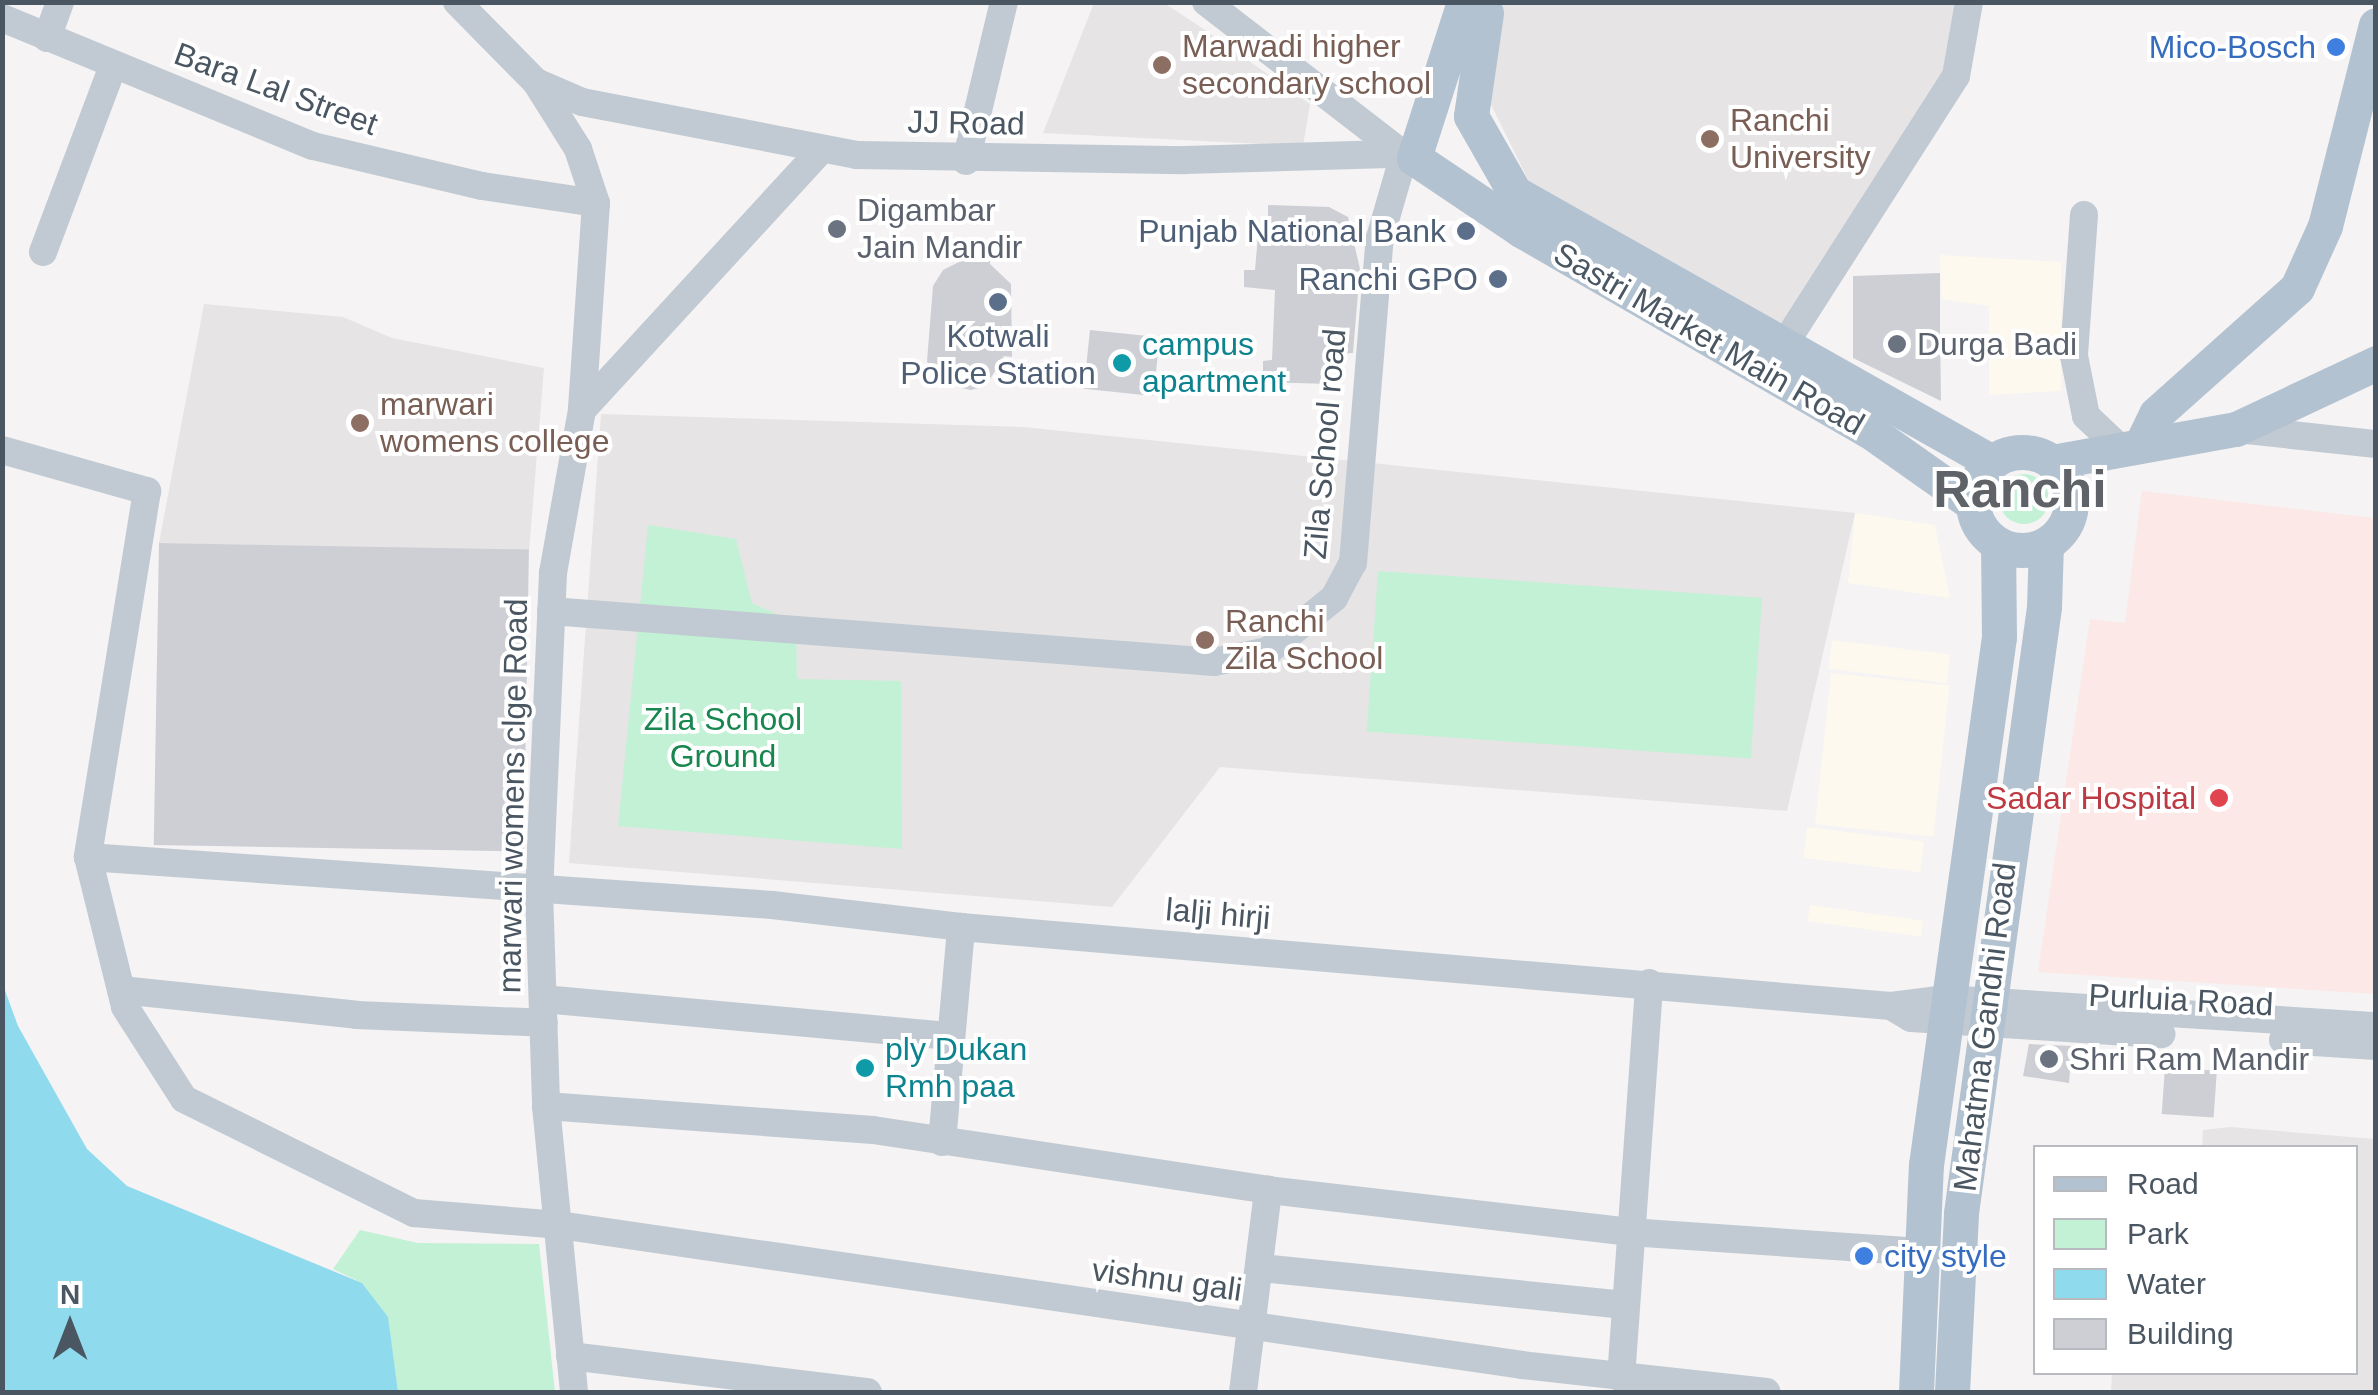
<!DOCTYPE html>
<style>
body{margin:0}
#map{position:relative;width:2378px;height:1395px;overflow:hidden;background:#f5f3f3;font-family:Helvetica,sans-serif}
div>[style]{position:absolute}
.commercial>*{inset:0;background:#fdf9ef;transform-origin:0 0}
.education>*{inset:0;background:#e6e4e5}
.medical>*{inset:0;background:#fce8e6}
.green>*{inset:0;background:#c3f1d5;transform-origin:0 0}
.round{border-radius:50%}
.water>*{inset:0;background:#90daee}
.building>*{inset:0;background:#cdcfd5;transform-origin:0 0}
.minor>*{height:28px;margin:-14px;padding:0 14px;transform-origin:14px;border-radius:14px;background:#c1cad2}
.major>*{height:35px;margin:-17.5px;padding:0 17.5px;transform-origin:17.5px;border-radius:17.5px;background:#b3c2d1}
.major>.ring{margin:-17.5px;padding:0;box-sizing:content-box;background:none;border:35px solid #b3c2d1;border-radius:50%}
.dots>*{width:28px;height:28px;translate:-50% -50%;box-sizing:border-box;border:5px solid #fff;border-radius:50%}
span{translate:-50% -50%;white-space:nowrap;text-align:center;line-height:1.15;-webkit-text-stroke:8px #fff;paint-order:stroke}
.education-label{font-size:32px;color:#785e54}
.left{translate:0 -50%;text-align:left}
.shop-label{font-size:32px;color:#366cbe}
.right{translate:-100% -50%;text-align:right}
.street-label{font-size:32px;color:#4a5661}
.worship-label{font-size:32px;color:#5b616d}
.service-label{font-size:32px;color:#4e5e75}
.culture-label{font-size:32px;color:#0d838f}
.park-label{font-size:32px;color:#17864f}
.health-label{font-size:32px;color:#be3a42}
.town-label{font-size:52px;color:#5f6368;font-weight:700}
.frame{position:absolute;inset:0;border:5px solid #4a5661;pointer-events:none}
.legend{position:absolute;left:2033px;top:1145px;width:325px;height:230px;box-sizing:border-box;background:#fff;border:2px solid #b7bbc0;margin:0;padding:12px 18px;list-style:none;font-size:30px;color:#4a5661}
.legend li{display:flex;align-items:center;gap:20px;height:50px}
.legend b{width:50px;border:2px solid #b7bbc0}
.north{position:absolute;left:20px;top:1275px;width:100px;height:100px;-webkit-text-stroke:8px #fff;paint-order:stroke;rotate:0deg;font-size:28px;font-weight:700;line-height:40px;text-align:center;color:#4a5661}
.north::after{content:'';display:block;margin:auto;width:35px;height:45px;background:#4a5661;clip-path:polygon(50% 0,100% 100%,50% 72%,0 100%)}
</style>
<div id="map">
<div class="commercial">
<i style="clip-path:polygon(1940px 255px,2061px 262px,2061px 391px,1989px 395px,1989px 306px,1941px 299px)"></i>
<i style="clip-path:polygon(1855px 513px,1935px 525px,1950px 598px,1848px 583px)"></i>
<i style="left:1832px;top:640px;width:119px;height:29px;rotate:7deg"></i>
<i style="left:1831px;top:673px;width:119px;height:152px;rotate:6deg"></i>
<i style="left:1807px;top:827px;width:118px;height:31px;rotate:7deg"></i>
<i style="left:1810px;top:905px;width:114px;height:16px;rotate:8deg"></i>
</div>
<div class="education">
<i style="clip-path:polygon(1094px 3px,1164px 3px,1199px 26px,1310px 104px,1303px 146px,1043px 133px)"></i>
<i style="clip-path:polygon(1496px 3px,1966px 3px,1956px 76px,1776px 333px,1537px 198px,1479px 80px)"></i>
<i style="clip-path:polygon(204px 304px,343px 317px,392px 338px,544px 368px,529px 551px,159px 543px)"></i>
<i style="clip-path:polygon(601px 414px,1023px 427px,1855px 513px,1787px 811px,1220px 767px,1112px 907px,569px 863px)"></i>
<i style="clip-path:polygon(2230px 1127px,2375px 1139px,2375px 1392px,2111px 1392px,2112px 1373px,2356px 1372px,2356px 1148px,2202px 1147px,2203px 1130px)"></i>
</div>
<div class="medical">
<i style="clip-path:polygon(2142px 491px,2375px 518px,2375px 994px,2038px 972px,2090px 619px,2125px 623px)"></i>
</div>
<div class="green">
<i class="round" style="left:1999px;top:474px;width:50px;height:50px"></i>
<i style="clip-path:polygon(648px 525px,736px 539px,752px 603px,796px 623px,797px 679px,901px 681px,902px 849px,618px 826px)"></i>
<i style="left:1378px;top:571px;width:385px;height:161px;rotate:4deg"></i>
<i style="clip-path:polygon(360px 1230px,418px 1243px,539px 1244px,555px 1392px,398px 1392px,387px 1317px,362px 1283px,333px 1269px)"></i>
</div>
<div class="water">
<i style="clip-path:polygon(3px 985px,18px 1026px,87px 1149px,127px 1186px,362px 1283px,388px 1317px,398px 1392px,3px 1392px)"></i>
</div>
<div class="building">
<i style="clip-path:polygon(1268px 205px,1329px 207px,1348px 217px,1360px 269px,1353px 353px,1331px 354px,1330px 384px,1263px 382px,1263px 361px,1272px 360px,1275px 290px,1244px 287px,1244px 270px,1255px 270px,1258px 236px,1268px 236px)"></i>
<i style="clip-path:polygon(957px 246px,990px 247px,990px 264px,1011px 284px,1012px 357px,1004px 356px,986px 386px,971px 390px,946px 385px,931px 374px,927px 361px,933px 286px,943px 270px,959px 262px)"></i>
<i style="clip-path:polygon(1940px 273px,1940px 330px,1941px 401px,1853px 358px,1853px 276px)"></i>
<i style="left:1090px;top:330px;width:70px;height:59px;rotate:6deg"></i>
<i style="left:159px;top:543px;width:370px;height:302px;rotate:1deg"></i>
<i style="clip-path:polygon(2029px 1044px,2072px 1046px,2069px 1083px,2023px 1076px)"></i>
<i style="left:2165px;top:1067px;width:52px;height:47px;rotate:4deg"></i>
</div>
<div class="minor">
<i style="left:457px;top:2px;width:112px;rotate:45.4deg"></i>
<i style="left:536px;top:82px;width:79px;rotate:57.9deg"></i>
<i style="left:578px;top:149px;width:57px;rotate:71.6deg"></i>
<i style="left:596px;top:203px;width:207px;rotate:93.9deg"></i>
<i style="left:582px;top:410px;width:166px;rotate:100.1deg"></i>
<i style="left:553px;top:573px;width:318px;rotate:92.5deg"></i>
<i style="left:539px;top:891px;width:215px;rotate:88.1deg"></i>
<i style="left:546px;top:1106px;width:287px;rotate:84.4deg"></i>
<i style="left:1206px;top:2px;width:250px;rotate:37.7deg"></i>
<i style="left:2px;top:18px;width:336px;rotate:22.4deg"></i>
<i style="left:313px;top:146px;width:174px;rotate:13.3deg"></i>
<i style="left:482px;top:186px;width:115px;rotate:8.5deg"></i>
<i style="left:47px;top:38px;width:38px;rotate:-70deg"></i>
<i style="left:536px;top:82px;width:50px;rotate:23.5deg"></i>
<i style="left:582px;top:102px;width:280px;rotate:10.9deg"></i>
<i style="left:857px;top:155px;width:328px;rotate:0.9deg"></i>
<i style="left:1185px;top:160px;width:230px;rotate:-1.7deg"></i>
<i style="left:966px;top:161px;width:163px;rotate:-76.6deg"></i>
<i style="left:2084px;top:215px;width:141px;rotate:94.1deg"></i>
<i style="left:2074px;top:356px;width:61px;rotate:78.7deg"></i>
<i style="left:2086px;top:416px;width:48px;rotate:43.3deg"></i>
<i style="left:43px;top:252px;width:197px;rotate:-69.4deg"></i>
<i style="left:1782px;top:348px;width:323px;rotate:-57.4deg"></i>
<i style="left:1956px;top:76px;width:75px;rotate:-80deg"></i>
<i style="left:582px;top:410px;width:352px;rotate:-47.4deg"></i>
<i style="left:2237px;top:429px;width:140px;rotate:6.2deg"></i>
<i style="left:2px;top:450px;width:151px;rotate:15.8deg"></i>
<i style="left:147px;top:491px;width:371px;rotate:99.2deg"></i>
<i style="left:88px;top:857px;width:154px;rotate:76.1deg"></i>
<i style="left:125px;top:1007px;width:109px;rotate:57.3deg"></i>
<i style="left:184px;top:1099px;width:257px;rotate:26.4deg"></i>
<i style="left:414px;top:1213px;width:145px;rotate:4.7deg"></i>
<i style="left:559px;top:1225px;width:973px;rotate:8.27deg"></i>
<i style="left:1522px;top:1365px;width:246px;rotate:6.3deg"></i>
<i style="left:551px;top:611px;width:665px;rotate:4.4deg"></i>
<i style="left:1214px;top:662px;width:55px;rotate:-11.5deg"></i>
<i style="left:1268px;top:651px;width:85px;rotate:-38.8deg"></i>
<i style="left:1334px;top:598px;width:40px;rotate:-62deg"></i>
<i style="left:1353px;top:563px;width:326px;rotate:-85.3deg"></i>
<i style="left:1380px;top:238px;width:86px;rotate:-73.9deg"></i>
<i style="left:88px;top:857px;width:686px;rotate:4.01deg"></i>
<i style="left:772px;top:905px;width:190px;rotate:6.6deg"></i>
<i style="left:961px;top:927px;width:933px;rotate:4.86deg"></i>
<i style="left:1891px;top:1006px;width:54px;rotate:-7.4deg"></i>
<i style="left:1945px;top:999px;width:432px;rotate:3.6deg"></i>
<i style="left:121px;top:990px;width:237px;rotate:6deg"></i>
<i style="left:357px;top:1015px;width:187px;rotate:2.4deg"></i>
<i style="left:543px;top:999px;width:409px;rotate:5.2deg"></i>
<i style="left:1891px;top:1006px;width:23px;rotate:31deg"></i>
<i style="left:1911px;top:1018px;width:251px;rotate:3.7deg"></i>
<i style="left:2283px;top:1040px;width:93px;rotate:3.7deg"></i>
<i style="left:546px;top:1106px;width:328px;rotate:4.2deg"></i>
<i style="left:873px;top:1130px;width:400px;rotate:8.6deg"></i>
<i style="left:1268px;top:1190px;width:363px;rotate:6.6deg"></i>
<i style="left:1629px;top:1232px;width:293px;rotate:3.9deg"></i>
<i style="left:942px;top:1142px;width:216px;rotate:-84.9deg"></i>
<i style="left:1261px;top:1268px;width:366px;rotate:5.8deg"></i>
<i style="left:570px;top:1356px;width:300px;rotate:6.9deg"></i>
<i style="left:1621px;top:1378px;width:396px;rotate:-85.9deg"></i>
<i style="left:1243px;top:1392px;width:204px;rotate:-82.9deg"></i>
</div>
<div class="major">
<i style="left:1464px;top:2px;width:164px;rotate:107.8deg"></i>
<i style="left:1414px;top:158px;width:129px;rotate:33.9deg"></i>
<i style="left:1521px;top:230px;width:401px;rotate:30deg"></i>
<i style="left:1868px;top:430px;width:128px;rotate:35.2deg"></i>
<i style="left:1486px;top:13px;width:104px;rotate:98.3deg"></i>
<i style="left:1471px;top:116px;width:89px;rotate:60.3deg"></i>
<i style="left:1515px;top:193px;width:548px;rotate:29.42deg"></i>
<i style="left:2141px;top:445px;width:34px;rotate:-64deg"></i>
<i style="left:2156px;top:414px;width:189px;rotate:-41.8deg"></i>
<i style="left:2297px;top:288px;width:68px;rotate:-65.7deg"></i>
<i style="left:2325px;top:226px;width:207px;rotate:-75.8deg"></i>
<i class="ring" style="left:1973px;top:452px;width:63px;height:63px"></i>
<i style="left:2052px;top:462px;width:187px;rotate:-10.2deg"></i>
<i style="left:2236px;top:429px;width:155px;rotate:-25.2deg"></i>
<i style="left:1916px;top:1392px;width:227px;rotate:-87.5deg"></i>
<i style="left:1926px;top:1165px;width:533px;rotate:-82.13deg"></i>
<i style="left:1999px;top:637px;width:92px;rotate:-90.6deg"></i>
<i style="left:1952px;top:1392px;width:179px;rotate:-87.1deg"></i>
<i style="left:1961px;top:1213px;width:612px;rotate:-82.2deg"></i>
<i style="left:2044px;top:607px;width:62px;rotate:-88.2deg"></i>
</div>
<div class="dots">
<i style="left:2336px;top:47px;background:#3f7fe0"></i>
<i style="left:1162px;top:65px;background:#8d6e63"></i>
<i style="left:1710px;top:139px;background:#8d6e63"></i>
<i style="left:837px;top:229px;background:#6b7280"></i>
<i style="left:1466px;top:231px;background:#5c6f8a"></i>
<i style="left:1498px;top:279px;background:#5c6f8a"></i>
<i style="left:998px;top:302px;background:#5c6f8a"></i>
<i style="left:1897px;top:344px;background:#6b7280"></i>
<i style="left:1122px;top:363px;background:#0f9aa8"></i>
<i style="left:360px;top:423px;background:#8d6e63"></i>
<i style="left:1205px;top:640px;background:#8d6e63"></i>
<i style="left:2219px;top:798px;background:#e0444e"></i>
<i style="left:2049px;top:1059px;background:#6b7280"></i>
<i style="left:865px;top:1068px;background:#0f9aa8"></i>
<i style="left:1864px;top:1256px;background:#3f7fe0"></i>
</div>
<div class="education-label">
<span class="left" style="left:1182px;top:65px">Marwadi higher<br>secondary school</span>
<span class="left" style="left:1730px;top:139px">Ranchi<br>University</span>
<span class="left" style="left:380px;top:423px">marwari<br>womens college</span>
<span class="left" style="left:1225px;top:640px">Ranchi<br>Zila School</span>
</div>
<div class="shop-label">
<span class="right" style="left:2316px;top:47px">Mico-Bosch</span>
<span class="left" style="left:1884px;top:1256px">city style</span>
</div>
<div class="street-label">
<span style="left:276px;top:89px;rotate:20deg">Bara Lal Street</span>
<span style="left:966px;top:123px;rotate:1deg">JJ Road</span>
<span style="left:1709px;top:339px;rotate:30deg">Sastri Market Main Road</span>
<span style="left:1325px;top:444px;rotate:-85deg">Zila School road</span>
<span style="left:513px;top:796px;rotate:-89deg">marwari womens clge Road</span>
<span style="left:1218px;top:914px;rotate:5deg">lalji hirji</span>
<span style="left:2181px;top:1000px;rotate:3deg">Purluia Road</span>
<span style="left:1985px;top:1027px;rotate:-83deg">Mahatma Gandhi Road</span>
<span style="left:1167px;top:1280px;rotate:8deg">vishnu gali</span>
</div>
<div class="worship-label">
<span class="left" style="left:857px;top:229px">Digambar<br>Jain Mandir</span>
<span class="left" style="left:1917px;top:344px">Durga Badi</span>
<span class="left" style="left:2069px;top:1059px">Shri Ram Mandir</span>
</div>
<div class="service-label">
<span class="right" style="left:1446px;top:231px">Punjab National Bank</span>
<span class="right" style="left:1478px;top:279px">Ranchi GPO</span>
<span style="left:998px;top:355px">Kotwali<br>Police Station</span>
</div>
<div class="culture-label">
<span class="left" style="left:1142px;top:363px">campus<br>apartment</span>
<span class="left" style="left:885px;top:1068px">ply Dukan<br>Rmh paa</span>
</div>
<div class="park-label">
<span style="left:723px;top:738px">Zila School<br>Ground</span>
</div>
<div class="health-label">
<span class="right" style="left:2196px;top:798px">Sadar Hospital</span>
</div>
<div class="town-label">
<span style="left:2020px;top:490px">Ranchi</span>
</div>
<div class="frame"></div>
<ul class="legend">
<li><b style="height:12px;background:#b3c2d1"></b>Road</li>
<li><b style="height:28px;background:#c3f1d5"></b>Park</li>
<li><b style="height:28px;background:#90daee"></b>Water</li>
<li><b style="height:28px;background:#cdcfd5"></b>Building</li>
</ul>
<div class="north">N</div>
</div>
